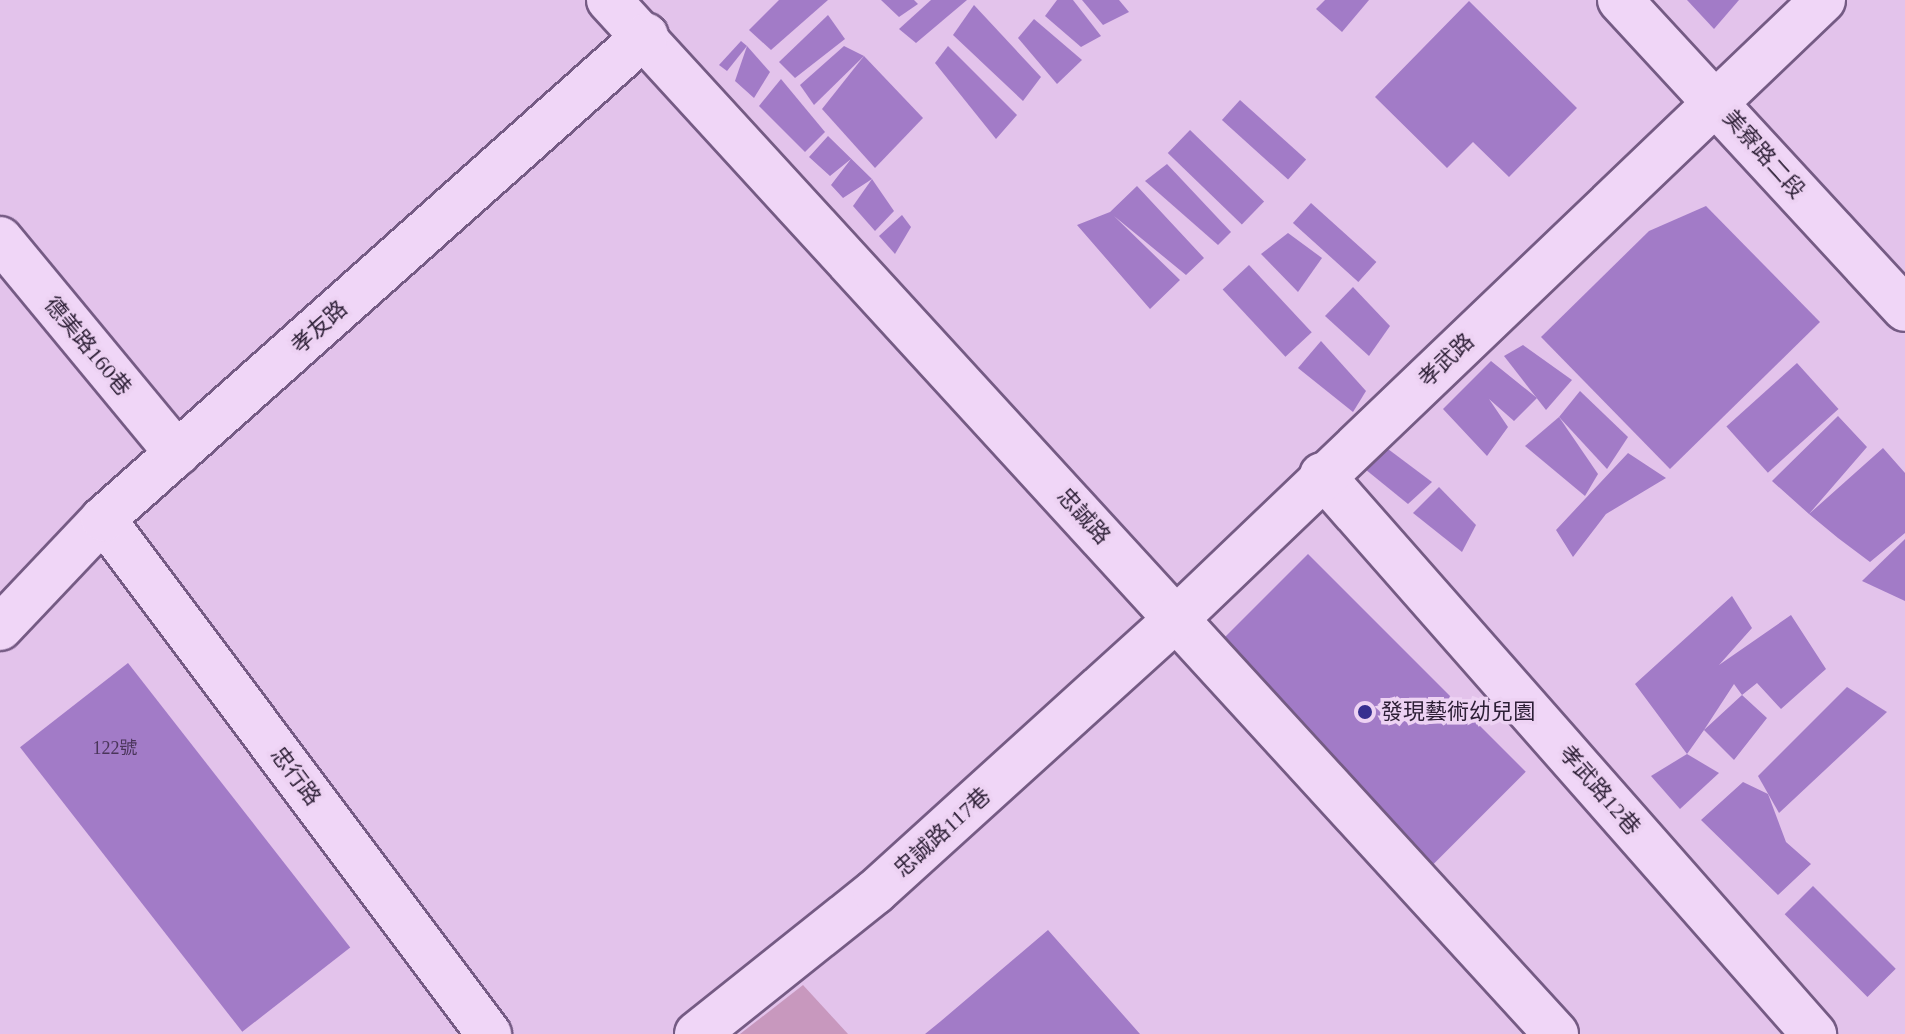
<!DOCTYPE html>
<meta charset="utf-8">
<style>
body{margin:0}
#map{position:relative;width:1905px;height:1034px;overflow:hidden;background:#e3c3eb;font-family:"Times New Roman","Noto Sans TC",serif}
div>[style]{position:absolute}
.green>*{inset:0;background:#c898be}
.building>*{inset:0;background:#a27bc7;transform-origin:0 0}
.roads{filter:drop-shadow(2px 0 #755b84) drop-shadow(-2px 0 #755b84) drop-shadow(0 2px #755b84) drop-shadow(0 -2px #755b84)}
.minor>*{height:44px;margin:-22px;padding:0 22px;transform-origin:22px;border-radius:22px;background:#f0d6f7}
.tertiary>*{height:44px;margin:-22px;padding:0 22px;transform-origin:22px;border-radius:22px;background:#f0d6f7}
.dots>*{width:22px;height:22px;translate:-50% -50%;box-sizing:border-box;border:4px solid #edd2f3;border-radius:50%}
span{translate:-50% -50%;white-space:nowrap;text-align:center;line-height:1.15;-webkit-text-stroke:7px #edd2f3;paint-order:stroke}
.number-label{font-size:18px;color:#4a355a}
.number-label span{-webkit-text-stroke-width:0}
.street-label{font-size:22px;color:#2c1e35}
.poi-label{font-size:22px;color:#2c1e35}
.left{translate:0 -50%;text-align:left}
</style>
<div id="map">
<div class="green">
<i style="clip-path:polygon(803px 985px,848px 1034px,740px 1034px)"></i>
</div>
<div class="building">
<i style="clip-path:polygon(779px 0,828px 0,771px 50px,749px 30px)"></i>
<i style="clip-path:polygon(881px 0,914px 0,918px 4px,899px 17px)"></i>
<i style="clip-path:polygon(931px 0,967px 0,916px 43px,899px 29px)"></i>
<i style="clip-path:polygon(1057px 0,1073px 0,1101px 36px,1081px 47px,1045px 16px)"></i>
<i style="clip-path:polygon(1082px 0,1119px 0,1129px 12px,1103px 25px)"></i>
<i style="clip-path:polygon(1325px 0,1369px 0,1342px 32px,1316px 9px)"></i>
<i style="clip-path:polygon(1687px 0,1739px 0,1714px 29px)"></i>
<i style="clip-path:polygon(1469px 1px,1577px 108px,1509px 177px,1473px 142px,1447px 168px,1375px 97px)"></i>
<i style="clip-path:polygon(974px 5px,1041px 77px,1023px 101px,953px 35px)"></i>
<i style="clip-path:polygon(828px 15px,845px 39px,795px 78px,779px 62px)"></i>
<i style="clip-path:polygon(1034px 19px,1082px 60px,1057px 84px,1018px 38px)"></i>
<i style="clip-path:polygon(741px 41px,747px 46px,727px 71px,719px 65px)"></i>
<i style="clip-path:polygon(747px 46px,770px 72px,754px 98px,735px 81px)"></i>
<i style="clip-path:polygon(844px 46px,864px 56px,814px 105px,800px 85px)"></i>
<i style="clip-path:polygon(948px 46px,1017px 115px,996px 139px,935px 63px)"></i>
<i style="clip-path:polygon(864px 56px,923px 118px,875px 168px,822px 109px)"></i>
<i style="clip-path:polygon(781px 79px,825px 132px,805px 152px,759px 106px)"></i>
<i style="left:1240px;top:100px;width:89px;height:27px;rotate:42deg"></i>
<i style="left:1190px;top:130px;width:103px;height:32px;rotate:44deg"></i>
<i style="clip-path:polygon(828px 136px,872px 179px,843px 198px,831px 185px,851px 159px,830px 176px,809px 157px)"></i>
<i style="clip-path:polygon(1167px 164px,1231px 232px,1218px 245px,1145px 181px)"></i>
<i style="clip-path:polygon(872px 179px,894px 211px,875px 231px,853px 206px)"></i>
<i style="clip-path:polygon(1137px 186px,1204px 258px,1186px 275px,1114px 216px,1180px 280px,1150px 309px,1077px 225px,1110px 212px)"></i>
<i style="left:1311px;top:203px;width:88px;height:27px;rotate:42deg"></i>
<i style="clip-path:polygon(1706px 206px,1820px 322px,1670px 469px,1541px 337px,1649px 231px)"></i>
<i style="clip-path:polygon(902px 215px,911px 227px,895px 254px,879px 236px)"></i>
<i style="clip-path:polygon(1288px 233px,1322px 258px,1298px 292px,1261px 254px)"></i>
<i style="left:1249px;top:265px;width:92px;height:36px;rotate:47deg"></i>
<i style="clip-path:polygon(1353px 287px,1390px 326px,1369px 356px,1325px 316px)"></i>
<i style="clip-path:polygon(1321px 341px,1366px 391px,1353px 412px,1298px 368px)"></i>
<i style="clip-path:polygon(1523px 345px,1572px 380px,1546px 410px,1504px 356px)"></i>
<i style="clip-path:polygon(1491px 361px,1537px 398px,1514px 421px,1489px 399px,1508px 427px,1487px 456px,1443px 409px)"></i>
<i style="left:1797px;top:363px;width:62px;height:95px;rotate:48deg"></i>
<i style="clip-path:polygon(1580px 391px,1628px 437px,1607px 469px,1559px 417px)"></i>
<i style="clip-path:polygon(1838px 416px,1867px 447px,1809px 514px,1883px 448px,1905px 473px,1905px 533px,1870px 562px,1838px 538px,1809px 514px,1772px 481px)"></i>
<i style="clip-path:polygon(1559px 417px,1598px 474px,1585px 496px,1525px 446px)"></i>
<i style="clip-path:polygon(1384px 446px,1432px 482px,1408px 504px,1360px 465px)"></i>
<i style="clip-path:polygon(1628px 453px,1666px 478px,1606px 514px,1573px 557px,1556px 530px)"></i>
<i style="clip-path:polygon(1439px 487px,1476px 525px,1462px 552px,1413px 513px)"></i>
<i style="clip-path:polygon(1905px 539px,1905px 601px,1862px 581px)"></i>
<i style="left:1308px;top:554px;width:308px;height:140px;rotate:45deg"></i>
<i style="clip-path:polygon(evenodd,1732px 596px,1752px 628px,1719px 665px,1791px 615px,1826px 669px,1781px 709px,1757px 683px,1742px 695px,1767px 718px,1734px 760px,1704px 730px,1687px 754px,1635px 684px,1732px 596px,1734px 684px,1742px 695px,1704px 730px,1734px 684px)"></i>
<i style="left:128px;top:663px;width:361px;height:137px;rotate:52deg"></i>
<i style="clip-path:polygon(1847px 687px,1887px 712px,1779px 813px,1758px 776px)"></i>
<i style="clip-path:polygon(1687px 754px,1719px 773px,1680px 809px,1651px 776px)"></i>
<i style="clip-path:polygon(1743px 782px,1768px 794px,1786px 842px,1811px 864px,1778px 895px,1701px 820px)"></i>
<i style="left:1813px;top:886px;width:117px;height:40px;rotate:45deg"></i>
<i style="clip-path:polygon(1048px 930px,1140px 1034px,925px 1034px,941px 1021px)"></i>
</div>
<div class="roads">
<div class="minor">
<i style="left:609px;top:0;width:1402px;rotate:47.51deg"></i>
<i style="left:0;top:239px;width:278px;rotate:50.4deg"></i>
<i style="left:1322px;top:475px;width:745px;rotate:48.65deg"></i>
<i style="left:103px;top:519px;width:644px;rotate:53.15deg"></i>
<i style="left:0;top:628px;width:150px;rotate:-46.6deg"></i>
<i style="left:103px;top:519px;width:727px;rotate:-41.71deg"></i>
<i style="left:697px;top:1034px;width:228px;rotate:-38.6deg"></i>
<i style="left:875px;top:892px;width:408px;rotate:-42.2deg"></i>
<i style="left:1177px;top:618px;width:894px;rotate:-43.73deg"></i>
</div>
<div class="tertiary">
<i style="left:1620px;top:0;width:420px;rotate:47.3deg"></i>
</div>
</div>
<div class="dots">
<i style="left:1365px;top:712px;background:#372f90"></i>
</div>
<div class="number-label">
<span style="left:115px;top:748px">122號</span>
</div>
<div class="street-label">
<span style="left:1764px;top:154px;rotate:48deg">美寮路二段</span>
<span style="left:319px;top:327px;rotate:-42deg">孝友路</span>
<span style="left:88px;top:346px;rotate:50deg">德美路160巷</span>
<span style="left:1446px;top:360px;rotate:-43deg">孝武路</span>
<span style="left:1084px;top:516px;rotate:48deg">忠誠路</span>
<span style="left:296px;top:776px;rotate:53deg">忠行路</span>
<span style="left:1600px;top:790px;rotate:49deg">孝武路12巷</span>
<span style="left:942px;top:832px;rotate:-42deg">忠誠路117巷</span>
</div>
<div class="poi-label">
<span class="left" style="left:1381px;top:712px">發現藝術幼兒園</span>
</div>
</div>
